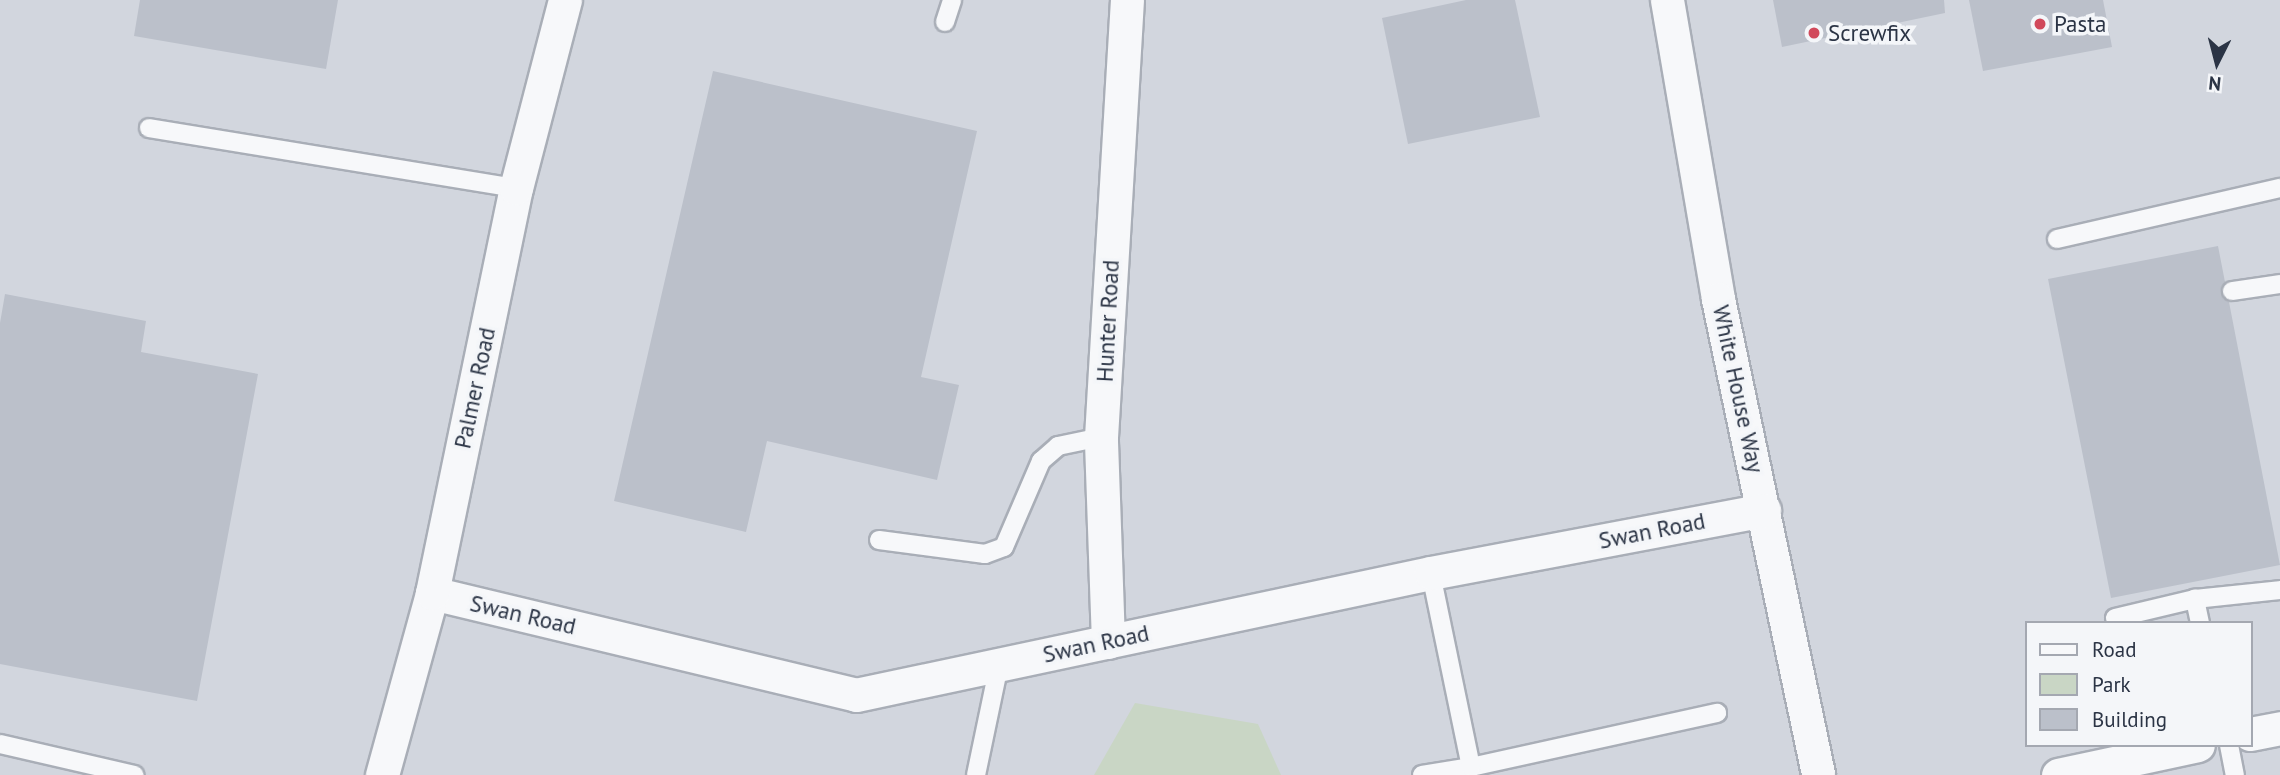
<!DOCTYPE html>
<style>
body{margin:0}
#map{position:relative;width:2280px;height:775px;overflow:hidden;background:#e4e7ec;font-family:"PT Sans",sans-serif}
div>[style]{position:absolute}
.built>*{inset:0;background:#d2d6de}
.green>*{inset:0;background:#c9d6c5}
.building>*{inset:0;background:#bbc0ca}
.roads{filter:drop-shadow(2px 0 #a9aeb7) drop-shadow(-2px 0 #a9aeb7) drop-shadow(0 2px #a9aeb7) drop-shadow(0 -2px #a9aeb7)}
.lane>*{height:18px;margin:-9px;padding:0 9px;transform-origin:9px;border-radius:9px;background:#f7f8fa}
.street>*{height:33px;margin:-16.5px;padding:0 16.5px;transform-origin:16.5px;border-radius:16.5px;background:#f7f8fa}
.dots>*{width:19px;height:19px;translate:-50% -50%;box-sizing:border-box;border:4px solid #f4f6f9;border-radius:50%}
span{translate:-50% -50%;white-space:nowrap;text-align:center;line-height:1.15;-webkit-text-stroke:7px #f4f6f9;paint-order:stroke}
.poi-label{font-size:23px;color:#2b3445}
.left{translate:0 -50%;text-align:left}
.street-label{font-size:23px;color:#2b3445}
.legend{position:absolute;left:2025px;top:621px;width:228px;height:126px;box-sizing:border-box;background:#f4f6f9;border:2px solid #a4a8b1;margin:0;padding:9px 12px;list-style:none;font-size:21px;color:#2b3445}
.legend li{display:flex;align-items:center;gap:14px;height:35px}
.legend b{width:35px;border:2px solid #a4a8b1}
.north{position:absolute;left:2182px;top:28px;width:70px;height:70px;-webkit-text-stroke:5px #f4f6f9;paint-order:stroke;rotate:186deg;font-size:19px;font-weight:700;line-height:28px;text-align:center;color:#2b3445}
.north::after{content:'';display:block;margin:auto;width:24px;height:32px;background:#2b3445;clip-path:polygon(50% 0,100% 100%,50% 72%,0 100%)}
</style>
<div id="map">
<div class="built">
<i style="clip-path:polygon(evenodd,0 0,2280px 0,2280px 775px,0 775px,0 0,2026px 623px,2250px 623px,2250px 745px,2026px 745px,2026px 623px)"></i>
</div>
<div class="green">
<i style="clip-path:polygon(1135px 703px,1258px 724px,1281px 775px,1094px 775px)"></i>
</div>
<div class="building">
<i style="clip-path:polygon(140px 0,338px 0,326px 69px,134px 36px)"></i>
<i style="clip-path:polygon(1466px 0,1515px 0,1540px 117px,1408px 144px,1382px 18px)"></i>
<i style="clip-path:polygon(1773px 0,1944px 0,1945px 13px,1782px 47px)"></i>
<i style="clip-path:polygon(1969px 0,2103px 0,2112px 47px,1983px 71px)"></i>
<i style="clip-path:polygon(713px 71px,977px 131px,921px 377px,959px 385px,937px 480px,767px 441px,746px 532px,614px 501px)"></i>
<i style="clip-path:polygon(2218px 246px,2225px 282px,2221px 293px,2229px 302px,2280px 565px,2111px 598px,2048px 279px)"></i>
<i style="clip-path:polygon(5px 294px,146px 321px,141px 352px,258px 374px,197px 701px,0 664px,0 323px)"></i>
</div>
<div class="roads">
<div class="lane">
<i style="left:945px;top:22px;width:23px;rotate:-72deg"></i>
<i style="left:149px;top:128px;width:372px;rotate:9.3deg"></i>
<i style="left:2057px;top:239px;width:229px;rotate:-12.9deg"></i>
<i style="left:2232px;top:291px;width:49px;rotate:-8.3deg"></i>
<i style="left:879px;top:540px;width:107px;rotate:7.5deg"></i>
<i style="left:985px;top:554px;width:20px;rotate:-20deg"></i>
<i style="left:1004px;top:547px;width:94px;rotate:-66.7deg"></i>
<i style="left:1041px;top:461px;width:23px;rotate:-41deg"></i>
<i style="left:1058px;top:446px;width:44px;rotate:-11.8deg"></i>
<i style="left:2115px;top:618px;width:82px;rotate:-13.4deg"></i>
<i style="left:2200px;top:623px;width:25px;rotate:-102deg"></i>
<i style="left:2195px;top:599px;width:85px;rotate:-6deg"></i>
<i style="left:0;top:744px;width:138px;rotate:13deg"></i>
<i style="left:2229px;top:745px;width:31px;rotate:79deg"></i>
<i style="left:1471px;top:767px;width:252px;rotate:-12.4deg"></i>
<i style="left:976px;top:775px;width:112px;rotate:-78.2deg"></i>
<i style="left:1422px;top:775px;width:50px;rotate:-9.3deg"></i>
<i style="left:1471px;top:767px;width:198px;rotate:-101.7deg"></i>
</div>
<div class="street">
<i style="left:1667px;top:0;width:303px;rotate:80.3deg"></i>
<i style="left:1718px;top:299px;width:486px;rotate:78.1deg"></i>
<i style="left:432px;top:593px;width:436px;rotate:13.5deg"></i>
<i style="left:856px;top:695px;width:588px;rotate:-11.98deg"></i>
<i style="left:1431px;top:573px;width:339px;rotate:-10.7deg"></i>
<i style="left:1108px;top:642px;width:205px;rotate:-92deg"></i>
<i style="left:1101px;top:437px;width:438px;rotate:-86.6deg"></i>
<i style="left:2250px;top:734px;width:31px;rotate:-11deg"></i>
<i style="left:382px;top:775px;width:189px;rotate:-74.6deg"></i>
<i style="left:432px;top:593px;width:414px;rotate:-78.3deg"></i>
<i style="left:516px;top:188px;width:194px;rotate:-75.4deg"></i>
<i style="left:2058px;top:775px;width:143px;rotate:-12.1deg"></i>
</div>
</div>
<div class="dots">
<i style="left:2040px;top:24px;background:#d1495b"></i>
<i style="left:1814px;top:33px;background:#d1495b"></i>
</div>
<div class="poi-label">
<span class="left" style="left:2054px;top:24px">Pasta</span>
<span class="left" style="left:1828px;top:33px">Screwfix</span>
</div>
<div class="street-label">
<span style="left:1108px;top:321px;rotate:-87deg">Hunter Road</span>
<span style="left:475px;top:388px;rotate:-78deg">Palmer Road</span>
<span style="left:1738px;top:389px;rotate:78deg">White House Way</span>
<span style="left:1652px;top:531px;rotate:-11deg">Swan Road</span>
<span style="left:523px;top:615px;rotate:13deg">Swan Road</span>
<span style="left:1096px;top:644px;rotate:-12deg">Swan Road</span>
</div>
<ul class="legend">
<li><b style="height:9px;background:#f7f8fa"></b>Road</li>
<li><b style="height:19px;background:#c9d6c5"></b>Park</li>
<li><b style="height:19px;background:#bbc0ca"></b>Building</li>
</ul>
<div class="north">N</div>
</div>
